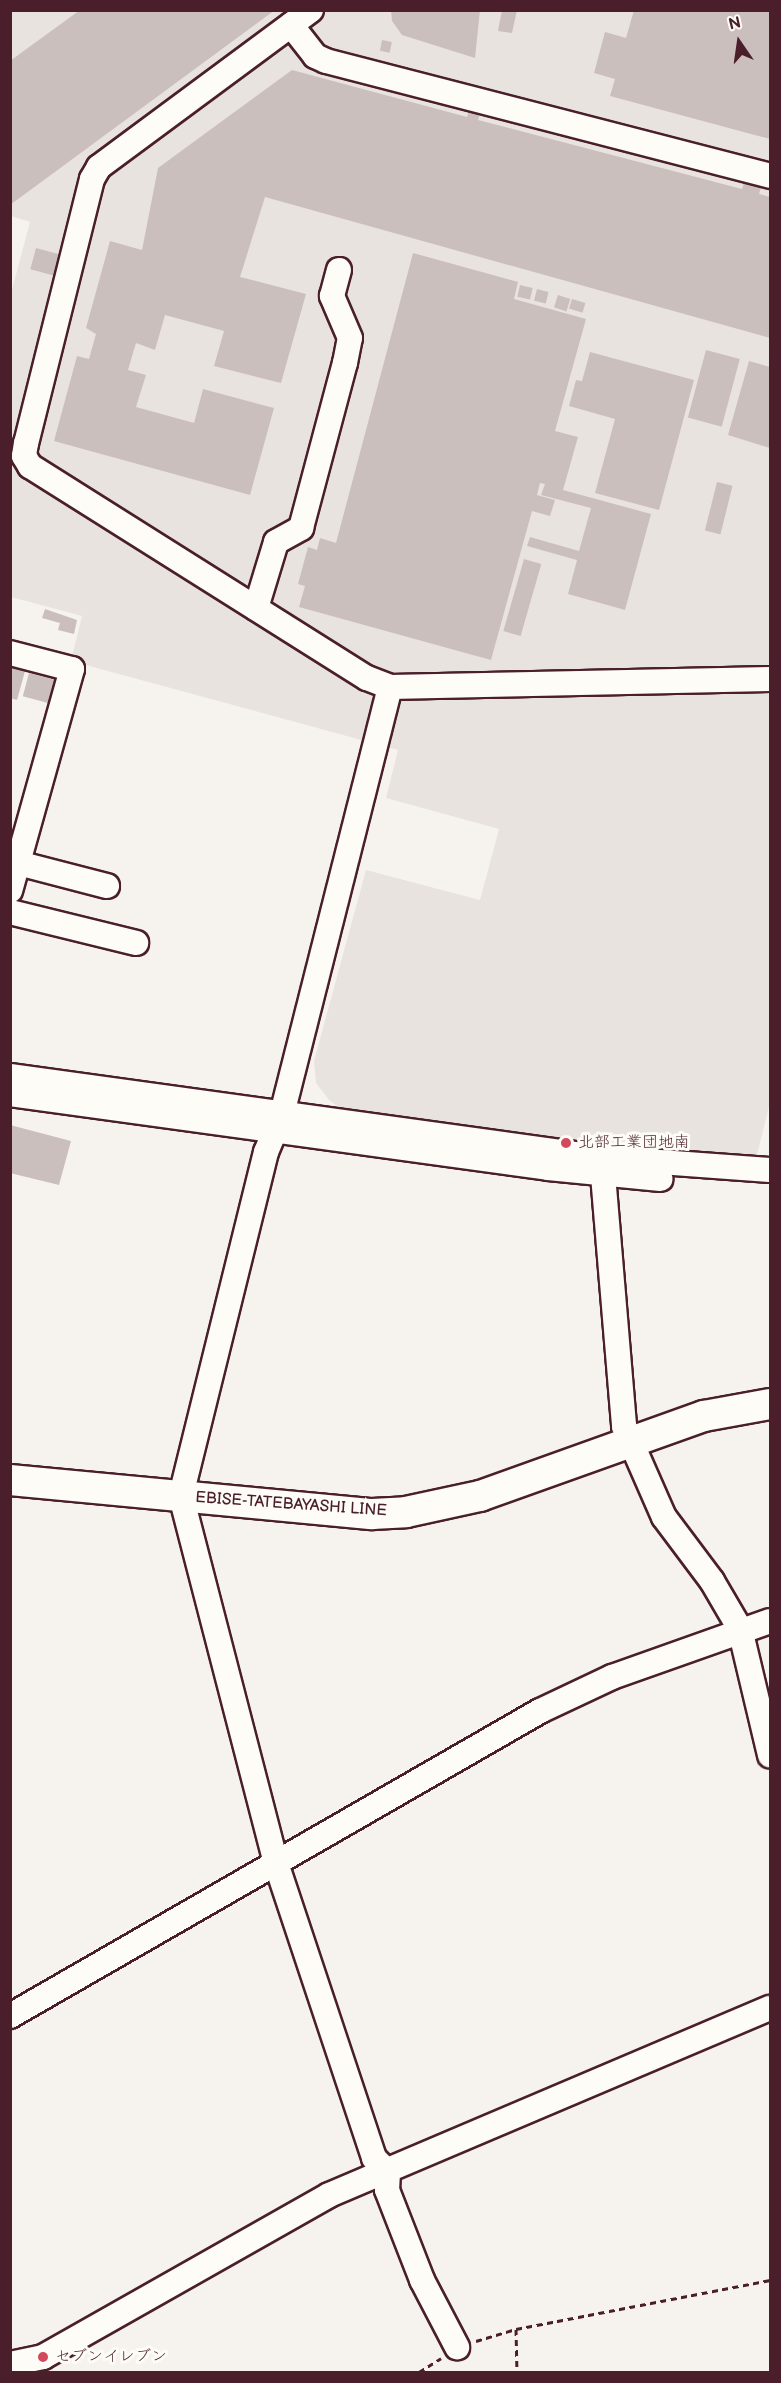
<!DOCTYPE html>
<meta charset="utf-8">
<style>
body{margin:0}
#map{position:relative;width:781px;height:2383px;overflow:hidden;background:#f6f3ef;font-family:"Balsamiq Sans","Klee One",sans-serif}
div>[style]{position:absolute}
.built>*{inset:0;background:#e9e3e0}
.building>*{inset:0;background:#cbbfbe;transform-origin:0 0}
.path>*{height:3px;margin-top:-1.5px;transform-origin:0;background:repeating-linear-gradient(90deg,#4a1f2b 0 6px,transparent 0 10.5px)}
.roads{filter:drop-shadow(2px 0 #4a1f2b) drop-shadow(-2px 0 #4a1f2b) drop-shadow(0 2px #4a1f2b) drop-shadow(0 -2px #4a1f2b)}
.minor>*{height:24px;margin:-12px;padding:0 12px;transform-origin:12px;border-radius:12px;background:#fdfcf7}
.major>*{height:30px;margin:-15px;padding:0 15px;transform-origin:15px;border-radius:15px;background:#fdfcf7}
.dots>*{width:16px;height:16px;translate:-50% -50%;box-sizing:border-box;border:3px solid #fdfcf7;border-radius:50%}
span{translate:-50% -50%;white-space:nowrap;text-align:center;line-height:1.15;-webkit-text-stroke:6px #fdfcf7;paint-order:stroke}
.poi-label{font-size:16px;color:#4a1f2b}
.left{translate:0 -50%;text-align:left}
.street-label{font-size:16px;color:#4a1f2b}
.frame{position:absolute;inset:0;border:12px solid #4a1f2b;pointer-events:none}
.north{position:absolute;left:709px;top:12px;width:60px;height:60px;-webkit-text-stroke:4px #fdfcf7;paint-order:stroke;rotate:347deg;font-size:16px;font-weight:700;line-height:24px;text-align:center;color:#4a1f2b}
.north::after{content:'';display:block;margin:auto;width:21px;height:27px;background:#4a1f2b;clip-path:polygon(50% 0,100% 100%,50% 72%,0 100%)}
</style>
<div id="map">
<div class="built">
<i style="clip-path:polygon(10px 11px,770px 11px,770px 1103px,757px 1155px,614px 1147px,347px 1113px,329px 1100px,316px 1083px,314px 1061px,366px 870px,480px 900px,499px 829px,386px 798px,398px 750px,71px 661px,82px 616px,11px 597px,11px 293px,30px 222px,11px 216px)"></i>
</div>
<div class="building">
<i style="clip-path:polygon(80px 10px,275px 10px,10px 205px,10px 61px)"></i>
<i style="clip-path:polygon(391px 10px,480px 10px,475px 58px,402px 35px,392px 21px)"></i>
<i style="clip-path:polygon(502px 10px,517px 10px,512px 33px,498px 31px)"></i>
<i style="clip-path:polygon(634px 10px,770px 10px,770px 139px,610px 96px,615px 79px,594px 73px,605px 32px,626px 38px)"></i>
<i style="left:382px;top:40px;width:10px;height:11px;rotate:11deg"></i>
<i style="clip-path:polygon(292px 70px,467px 117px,470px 107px,481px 110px,478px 120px,742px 189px,746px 176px,763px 181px,759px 194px,770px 197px,770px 338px,265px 197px,240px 277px,306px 294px,281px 383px,214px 366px,224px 331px,165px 315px,155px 350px,136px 343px,128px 370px,146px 375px,136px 407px,194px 423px,203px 389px,274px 408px,250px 495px,54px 441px,77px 356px,89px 359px,96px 334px,86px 328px,110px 241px,142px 250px,158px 168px)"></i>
<i style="left:36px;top:248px;width:24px;height:22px;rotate:15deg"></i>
<i style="clip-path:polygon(413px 253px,518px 282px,514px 299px,586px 319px,555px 431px,578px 437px,563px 490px,651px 514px,625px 610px,568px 594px,577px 560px,527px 546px,530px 537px,579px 551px,591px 508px,541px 495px,545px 484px,540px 483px,537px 495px,555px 500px,550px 516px,532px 511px,491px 660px,299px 607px,305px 586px,298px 584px,308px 547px,317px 550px,320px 538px,336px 543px)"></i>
<i style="left:520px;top:285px;width:13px;height:12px;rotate:13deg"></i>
<i style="left:537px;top:289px;width:12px;height:12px;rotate:14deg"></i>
<i style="left:558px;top:295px;width:13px;height:13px;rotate:18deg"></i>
<i style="left:572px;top:299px;width:14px;height:10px;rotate:17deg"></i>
<i style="left:706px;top:350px;width:35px;height:70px;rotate:15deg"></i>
<i style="clip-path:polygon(590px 352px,694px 380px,659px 510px,595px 493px,615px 419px,569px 406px,576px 380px,582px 381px)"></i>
<i style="clip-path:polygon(749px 361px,770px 367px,770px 448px,728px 435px)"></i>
<i style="left:717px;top:482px;width:16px;height:50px;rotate:14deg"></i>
<i style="left:524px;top:559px;width:18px;height:75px;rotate:16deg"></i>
<i style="clip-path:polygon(45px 609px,77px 620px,74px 634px,58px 630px,60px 623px,42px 618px)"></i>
<i style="clip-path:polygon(10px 667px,25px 671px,17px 700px,10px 698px)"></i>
<i style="left:29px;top:673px;width:27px;height:24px;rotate:15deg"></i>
<i style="clip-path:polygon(10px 1125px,71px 1141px,59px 1185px,10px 1173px)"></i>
</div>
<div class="path">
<i style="left:516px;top:2329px;width:43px;rotate:88.7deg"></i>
<i style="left:476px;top:2341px;width:42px;rotate:-16.7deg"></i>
<i style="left:516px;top:2329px;width:259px;rotate:-10.9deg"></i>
<i style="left:419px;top:2372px;width:26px;rotate:-32deg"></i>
</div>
<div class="roads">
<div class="minor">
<i style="left:311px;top:10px;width:264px;rotate:143.5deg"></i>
<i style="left:99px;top:167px;width:14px;rotate:120deg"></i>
<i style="left:92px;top:179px;width:272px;rotate:104deg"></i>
<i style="left:26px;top:443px;width:13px;rotate:99deg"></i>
<i style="left:24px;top:456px;width:12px;rotate:59deg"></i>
<i style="left:30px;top:466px;width:398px;rotate:32.2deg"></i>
<i style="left:367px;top:678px;width:25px;rotate:21deg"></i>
<i style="left:390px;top:687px;width:380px;rotate:-1.2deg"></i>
<i style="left:291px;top:25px;width:39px;rotate:52deg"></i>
<i style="left:315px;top:56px;width:12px;rotate:24deg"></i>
<i style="left:326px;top:61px;width:459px;rotate:14.5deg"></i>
<i style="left:256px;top:608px;width:69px;rotate:-73.1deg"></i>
<i style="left:276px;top:542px;width:29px;rotate:-29deg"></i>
<i style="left:301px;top:528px;width:171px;rotate:-75.1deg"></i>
<i style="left:345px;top:363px;width:25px;rotate:-79deg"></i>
<i style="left:350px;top:338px;width:46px;rotate:-113.2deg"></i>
<i style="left:332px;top:296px;width:27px;rotate:-75deg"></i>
<i style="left:10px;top:653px;width:64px;rotate:14.5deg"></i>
<i style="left:72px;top:669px;width:230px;rotate:105.6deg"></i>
<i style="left:390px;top:687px;width:440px;rotate:104.2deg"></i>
<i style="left:282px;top:1114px;width:41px;rotate:112.8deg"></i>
<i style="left:266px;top:1152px;width:354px;rotate:103.9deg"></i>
<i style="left:181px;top:1496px;width:382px;rotate:75.5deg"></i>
<i style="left:277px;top:1866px;width:308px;rotate:71.6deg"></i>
<i style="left:374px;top:2158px;width:20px;rotate:45deg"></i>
<i style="left:388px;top:2172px;width:18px;rotate:93deg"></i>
<i style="left:387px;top:2190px;width:97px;rotate:68.7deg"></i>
<i style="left:422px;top:2280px;width:76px;rotate:62.4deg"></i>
<i style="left:18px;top:863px;width:92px;rotate:14.5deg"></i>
<i style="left:10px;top:912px;width:130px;rotate:13.8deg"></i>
<i style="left:10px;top:1076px;width:601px;rotate:7.85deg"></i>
<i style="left:605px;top:1158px;width:165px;rotate:4.2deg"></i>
<i style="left:10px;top:1094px;width:543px;rotate:7.83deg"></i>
<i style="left:548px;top:1168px;width:113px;rotate:5.6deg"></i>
<i style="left:605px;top:1158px;width:17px;rotate:97deg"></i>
<i style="left:603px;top:1175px;width:252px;rotate:85.2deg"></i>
<i style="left:624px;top:1426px;width:99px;rotate:66.3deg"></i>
<i style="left:664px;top:1517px;width:80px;rotate:53.1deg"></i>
<i style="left:712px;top:1581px;width:56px;rotate:59.7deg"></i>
<i style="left:740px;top:1629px;width:130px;rotate:76.6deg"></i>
<i style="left:10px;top:2016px;width:611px;rotate:-29.92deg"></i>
<i style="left:540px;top:1711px;width:80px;rotate:-25.3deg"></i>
<i style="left:612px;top:1677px;width:168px;rotate:-19.5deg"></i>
<i style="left:10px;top:2364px;width:34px;rotate:-12deg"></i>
<i style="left:43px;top:2357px;width:329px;rotate:-29.5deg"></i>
<i style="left:329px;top:2195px;width:479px;rotate:-23deg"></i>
</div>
<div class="major">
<i style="left:10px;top:1480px;width:364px;rotate:5.4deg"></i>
<i style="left:372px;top:1514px;width:34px;rotate:-3deg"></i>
<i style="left:406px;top:1512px;width:76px;rotate:-12.2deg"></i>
<i style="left:480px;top:1496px;width:238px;rotate:-19.7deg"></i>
<i style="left:704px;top:1416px;width:67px;rotate:-10.3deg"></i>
</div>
</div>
<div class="dots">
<i style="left:566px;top:1143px;background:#d1495b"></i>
<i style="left:43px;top:2357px;background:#d1495b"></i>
</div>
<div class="poi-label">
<span class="left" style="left:578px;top:1143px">北部工業団地南</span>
<span class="left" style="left:55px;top:2357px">セブンイレブン</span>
</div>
<div class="street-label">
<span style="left:291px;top:1505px;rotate:4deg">EBISE-TATEBAYASHI LINE</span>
</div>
<div class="frame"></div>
<div class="north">N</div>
</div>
